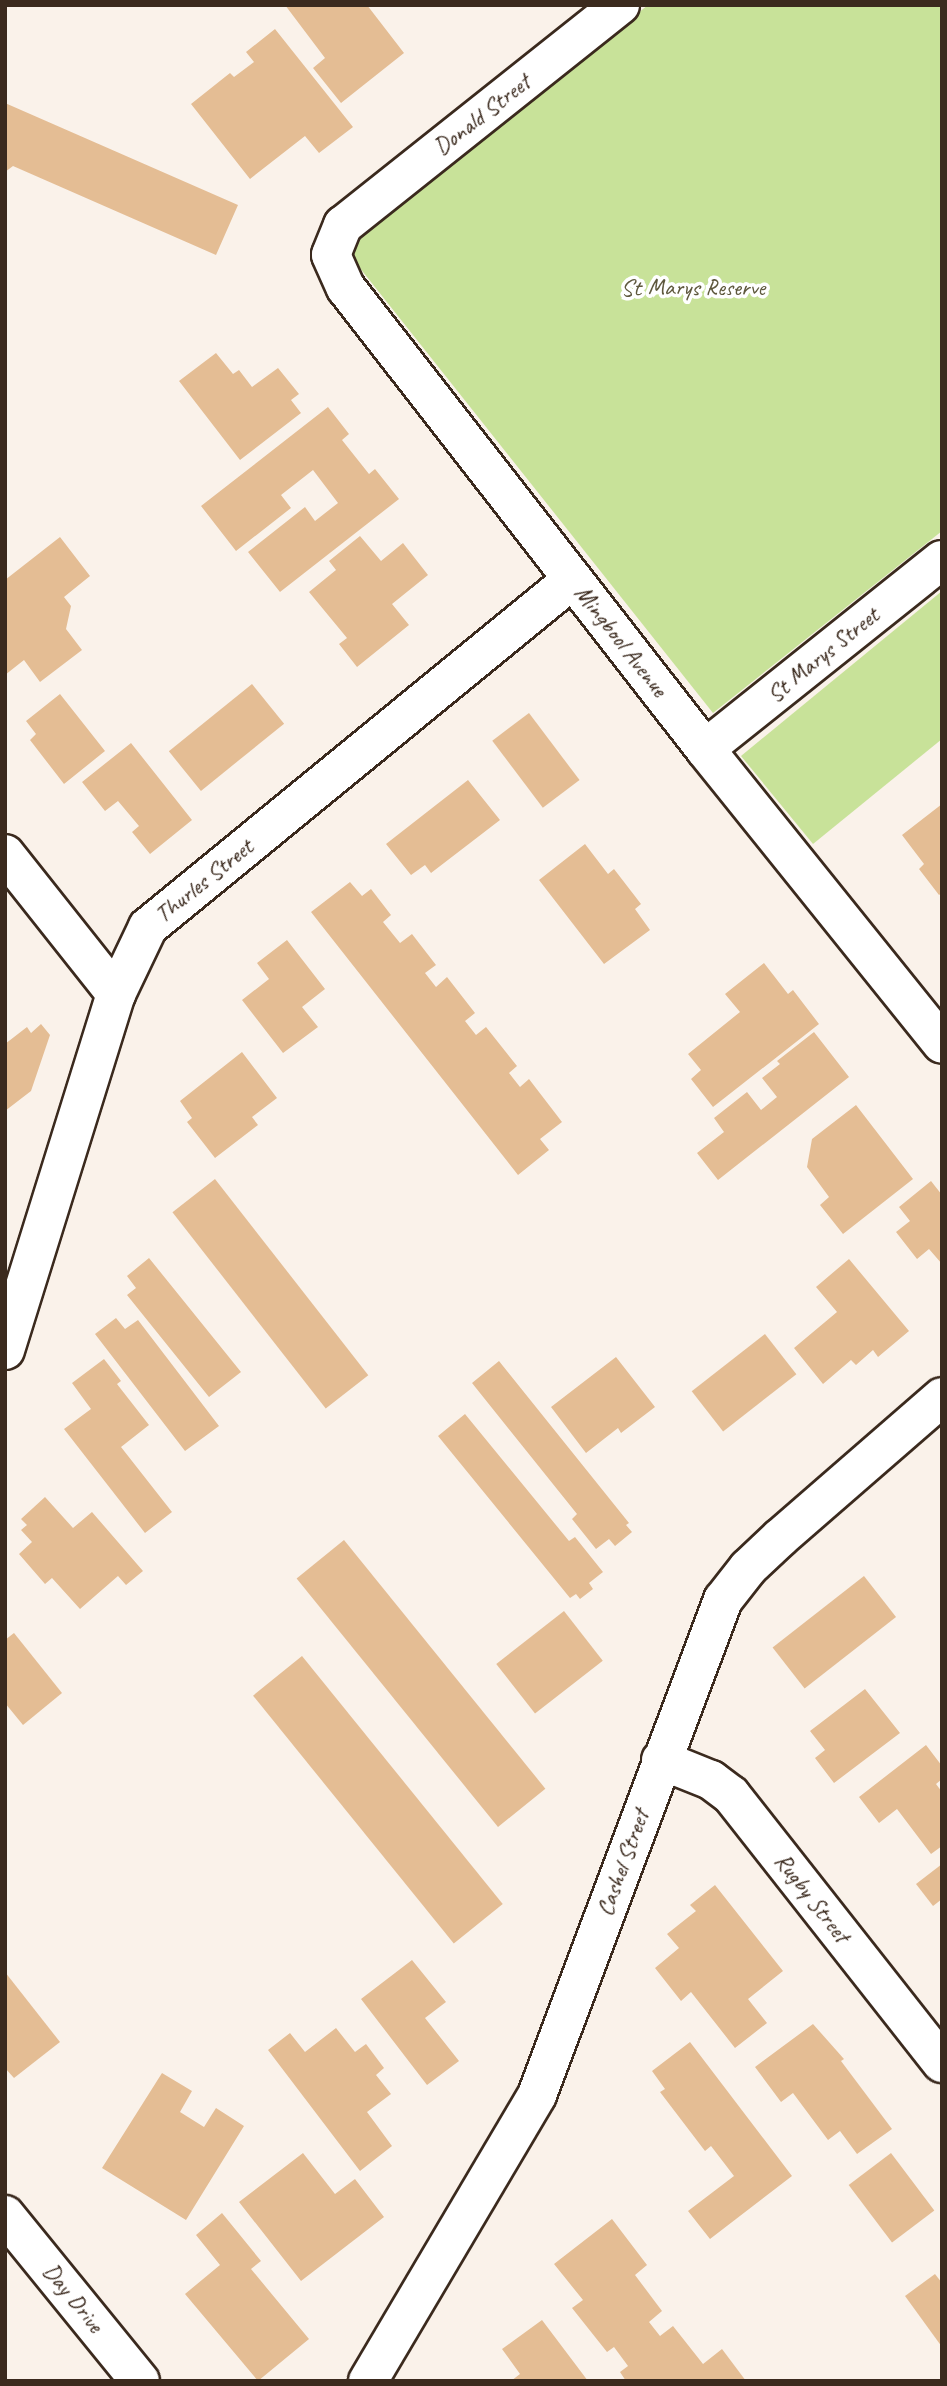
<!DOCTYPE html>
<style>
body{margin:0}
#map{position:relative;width:947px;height:2386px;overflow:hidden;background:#faf2ea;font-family:Caveat,sans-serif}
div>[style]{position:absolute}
.green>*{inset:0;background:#c8e299}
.building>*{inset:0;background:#e4bd94;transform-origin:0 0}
.roads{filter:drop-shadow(2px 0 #3b2a1e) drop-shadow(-2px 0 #3b2a1e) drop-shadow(0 2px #3b2a1e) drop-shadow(0 -2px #3b2a1e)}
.minor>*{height:38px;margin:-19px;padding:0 19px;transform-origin:19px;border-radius:19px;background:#fff}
span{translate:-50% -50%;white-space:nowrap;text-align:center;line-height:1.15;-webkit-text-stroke:7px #fff;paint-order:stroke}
.street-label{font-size:24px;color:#3b2a1e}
.park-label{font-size:24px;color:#5e583d}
.frame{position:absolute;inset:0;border:7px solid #3b2a1e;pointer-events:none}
</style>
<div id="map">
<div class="green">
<i style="clip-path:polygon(648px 5px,942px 5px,942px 531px,713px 713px,344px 248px)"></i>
<i style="clip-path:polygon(942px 591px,942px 739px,813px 844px,741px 756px)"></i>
</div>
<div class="building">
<i style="clip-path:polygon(285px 5px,367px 5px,404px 53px,341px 103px,313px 68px,325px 58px)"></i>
<i style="clip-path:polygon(275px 29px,353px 127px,319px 153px,305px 136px,250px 179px,191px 104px,230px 73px,234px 77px,254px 62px,246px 52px)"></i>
<i style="clip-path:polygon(5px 103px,238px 205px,216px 255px,13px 166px,5px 172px)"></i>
<i style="clip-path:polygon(216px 353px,233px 374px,239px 370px,252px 387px,278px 368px,299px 394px,291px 400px,301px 413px,240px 460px,179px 381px)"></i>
<i style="clip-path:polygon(328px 407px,349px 434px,342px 440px,369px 474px,375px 469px,399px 499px,280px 592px,248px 552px,305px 507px,315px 521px,338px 503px,313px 470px,281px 495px,291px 508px,236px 551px,201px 506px)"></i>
<i style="clip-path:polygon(360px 536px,381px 561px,403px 543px,428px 575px,392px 604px,409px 625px,357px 667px,339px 644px,347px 638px,309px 592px,336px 570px,329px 561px)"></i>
<i style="clip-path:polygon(60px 537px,90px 576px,64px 597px,71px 606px,66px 629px,82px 650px,40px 682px,24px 660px,5px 675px,5px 580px)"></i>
<i style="left:252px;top:684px;width:51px;height:107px;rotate:51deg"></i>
<i style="clip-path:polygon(60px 694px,105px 751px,64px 784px,30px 740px,36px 734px,26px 721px)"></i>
<i style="left:529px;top:713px;width:84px;height:46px;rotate:53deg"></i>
<i style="clip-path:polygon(131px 743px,192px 820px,150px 854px,132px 832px,139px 826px,118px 801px,105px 811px,82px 782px)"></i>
<i style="clip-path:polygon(468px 780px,500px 820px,431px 873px,425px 865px,411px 875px,386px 844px)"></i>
<i style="clip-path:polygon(942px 804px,942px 893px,939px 895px,919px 869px,924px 864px,902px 835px)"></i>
<i style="clip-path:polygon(585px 844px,608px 874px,614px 869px,641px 904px,635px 909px,650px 930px,604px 964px,539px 880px)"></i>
<i style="clip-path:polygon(350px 882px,362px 896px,371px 889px,391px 915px,383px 922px,400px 943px,412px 934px,436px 965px,425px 973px,436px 987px,447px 977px,475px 1013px,465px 1021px,476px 1035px,486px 1027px,517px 1066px,509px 1073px,520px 1087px,529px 1079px,562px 1122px,540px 1139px,549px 1150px,518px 1175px,311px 912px)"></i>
<i style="clip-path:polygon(287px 940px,325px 989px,302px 1007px,318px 1027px,283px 1053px,242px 1000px,269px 979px,257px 963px)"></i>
<i style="clip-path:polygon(764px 963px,788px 994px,793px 990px,819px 1024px,713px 1107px,691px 1079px,701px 1070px,688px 1054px,740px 1012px,725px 994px)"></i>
<i style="clip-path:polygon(41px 1024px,50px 1035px,31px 1091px,5px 1111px,5px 1044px,27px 1027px,31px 1033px)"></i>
<i style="clip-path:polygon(814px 1032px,849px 1077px,718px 1180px,697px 1153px,724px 1132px,714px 1118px,747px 1092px,761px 1110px,777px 1097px,762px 1078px,780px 1064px,777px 1061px)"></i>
<i style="clip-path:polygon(242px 1052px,277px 1098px,252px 1117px,258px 1125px,215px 1158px,187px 1122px,192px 1118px,180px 1101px)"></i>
<i style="clip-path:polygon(856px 1105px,913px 1179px,843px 1234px,820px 1205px,829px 1197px,807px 1167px,812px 1139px)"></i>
<i style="left:215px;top:1179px;width:249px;height:54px;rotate:52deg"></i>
<i style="clip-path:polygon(931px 1181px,942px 1195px,942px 1264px,929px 1249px,917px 1259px,896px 1232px,910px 1221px,899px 1207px)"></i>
<i style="clip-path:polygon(149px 1258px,241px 1372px,209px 1397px,127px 1295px,136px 1288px,127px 1276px)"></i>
<i style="clip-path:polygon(849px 1259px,909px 1331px,878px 1357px,873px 1350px,856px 1365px,851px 1360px,823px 1384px,794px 1348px,837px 1312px,816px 1287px)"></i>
<i style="clip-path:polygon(116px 1318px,125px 1329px,138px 1320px,219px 1426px,185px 1451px,95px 1334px)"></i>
<i style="left:765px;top:1334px;width:51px;height:93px;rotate:52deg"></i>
<i style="clip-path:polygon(616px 1357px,655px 1407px,621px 1433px,618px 1428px,586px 1453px,551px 1407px)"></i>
<i style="clip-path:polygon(104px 1359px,121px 1381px,117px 1384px,149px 1425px,121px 1447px,172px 1512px,145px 1533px,64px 1429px,91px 1409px,72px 1383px)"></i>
<i style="clip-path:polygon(499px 1361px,629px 1523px,626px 1525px,632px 1532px,615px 1546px,609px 1539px,596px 1549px,572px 1519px,577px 1514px,472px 1383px)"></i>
<i style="clip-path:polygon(465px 1414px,569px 1541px,575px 1537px,603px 1572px,589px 1583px,593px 1589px,580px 1599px,576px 1594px,570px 1598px,438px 1436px)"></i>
<i style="clip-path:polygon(45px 1497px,73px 1528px,92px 1512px,143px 1571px,126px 1585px,118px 1576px,80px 1609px,52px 1578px,45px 1584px,19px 1554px,32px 1542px,21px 1530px,27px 1525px,21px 1519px)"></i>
<i style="left:344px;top:1540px;width:320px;height:61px;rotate:51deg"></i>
<i style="left:864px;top:1576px;width:52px;height:116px;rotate:52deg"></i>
<i style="left:564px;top:1611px;width:63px;height:86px;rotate:52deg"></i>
<i style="clip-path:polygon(14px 1633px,62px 1693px,23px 1725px,5px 1703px,5px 1640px)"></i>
<i style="left:302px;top:1656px;width:319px;height:63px;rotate:51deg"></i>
<i style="clip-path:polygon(865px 1689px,900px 1733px,834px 1783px,815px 1758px,825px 1750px,810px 1731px)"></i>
<i style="clip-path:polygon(926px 1745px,942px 1766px,942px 1779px,936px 1784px,942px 1792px,942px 1846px,931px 1854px,897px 1809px,879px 1823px,859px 1797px)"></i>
<i style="clip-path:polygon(942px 1864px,942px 1899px,933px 1906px,916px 1884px)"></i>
<i style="clip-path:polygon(715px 1885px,783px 1971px,748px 1999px,767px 2023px,735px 2048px,691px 1992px,681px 2001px,655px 1968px,679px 1948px,667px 1934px,696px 1911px,690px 1905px)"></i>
<i style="clip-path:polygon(412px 1960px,446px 2002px,425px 2018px,459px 2061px,427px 2085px,361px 1999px)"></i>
<i style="clip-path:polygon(5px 1972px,60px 2042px,14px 2078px,5px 2068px)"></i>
<i style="clip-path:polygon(813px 2024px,844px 2059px,841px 2061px,892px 2129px,857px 2154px,840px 2131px,828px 2140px,793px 2093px,781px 2102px,755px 2067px)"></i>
<i style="clip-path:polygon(336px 2028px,355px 2052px,366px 2044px,384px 2068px,376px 2075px,391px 2094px,367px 2112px,392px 2146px,360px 2171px,268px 2050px,290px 2033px,305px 2052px)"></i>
<i style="clip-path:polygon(690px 2042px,792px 2176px,710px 2239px,688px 2211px,734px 2176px,711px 2146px,705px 2151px,660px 2092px,665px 2089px,652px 2071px)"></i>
<i style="clip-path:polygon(162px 2073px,192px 2091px,180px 2112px,204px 2127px,216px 2108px,244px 2126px,186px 2220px,102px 2168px)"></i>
<i style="clip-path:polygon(303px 2153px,335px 2194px,355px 2179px,384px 2217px,301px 2281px,239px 2202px)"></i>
<i style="left:891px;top:2153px;width:72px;height:53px;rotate:53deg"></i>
<i style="clip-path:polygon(222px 2213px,261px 2261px,251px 2269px,309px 2339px,258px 2381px,185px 2294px,220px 2265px,196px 2235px)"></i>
<i style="clip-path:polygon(612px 2219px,647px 2265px,635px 2275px,662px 2311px,649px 2322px,660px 2336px,673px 2326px,703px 2364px,722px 2349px,746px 2381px,626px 2381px,620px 2372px,628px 2366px,614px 2347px,607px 2352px,572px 2308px,583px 2300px,554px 2264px)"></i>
<i style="clip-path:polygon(935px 2274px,942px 2283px,942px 2347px,905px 2296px)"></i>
<i style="clip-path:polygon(542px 2320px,588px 2381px,511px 2381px,520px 2374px,502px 2349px)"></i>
</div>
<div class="roads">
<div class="minor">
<i style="left:620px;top:5px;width:354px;rotate:141.5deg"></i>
<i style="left:343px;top:225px;width:32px;rotate:112deg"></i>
<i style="left:331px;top:255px;width:36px;rotate:66deg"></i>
<i style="left:346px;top:288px;width:584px;rotate:52.09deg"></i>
<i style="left:705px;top:749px;width:378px;rotate:51.2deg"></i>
<i style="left:705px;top:749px;width:303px;rotate:-38.6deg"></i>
<i style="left:5px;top:854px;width:179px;rotate:51.6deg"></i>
<i style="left:5px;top:1350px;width:373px;rotate:-72.7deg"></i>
<i style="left:116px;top:994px;width:74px;rotate:-64.5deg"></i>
<i style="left:148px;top:927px;width:549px;rotate:-39.31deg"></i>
<i style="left:661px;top:1760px;width:54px;rotate:21.8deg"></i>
<i style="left:711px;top:1780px;width:25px;rotate:37deg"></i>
<i style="left:731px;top:1795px;width:341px;rotate:51.8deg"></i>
<i style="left:5px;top:2215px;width:214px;rotate:50.9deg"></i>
<i style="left:368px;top:2381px;width:332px;rotate:-59.4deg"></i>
<i style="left:537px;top:2095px;width:529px;rotate:-69.41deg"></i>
<i style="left:723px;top:1600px;width:41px;rotate:-52deg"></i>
<i style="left:748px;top:1568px;width:45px;rotate:-43.2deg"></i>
<i style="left:781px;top:1537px;width:213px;rotate:-41deg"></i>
</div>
</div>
<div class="street-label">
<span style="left:482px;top:115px;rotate:-38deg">Donald Street</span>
<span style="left:621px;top:641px;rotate:52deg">Mingbool Avenue</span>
<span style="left:823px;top:655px;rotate:-39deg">St Marys Street</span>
<span style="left:204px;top:881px;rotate:-39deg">Thurles Street</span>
<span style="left:623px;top:1863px;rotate:-70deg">Cashel Street</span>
<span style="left:812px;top:1898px;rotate:52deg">Rugby Street</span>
<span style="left:73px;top:2298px;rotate:51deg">Day Drive</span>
</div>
<div class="park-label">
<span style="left:693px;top:288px">St Marys Reserve</span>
</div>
<div class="frame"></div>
</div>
